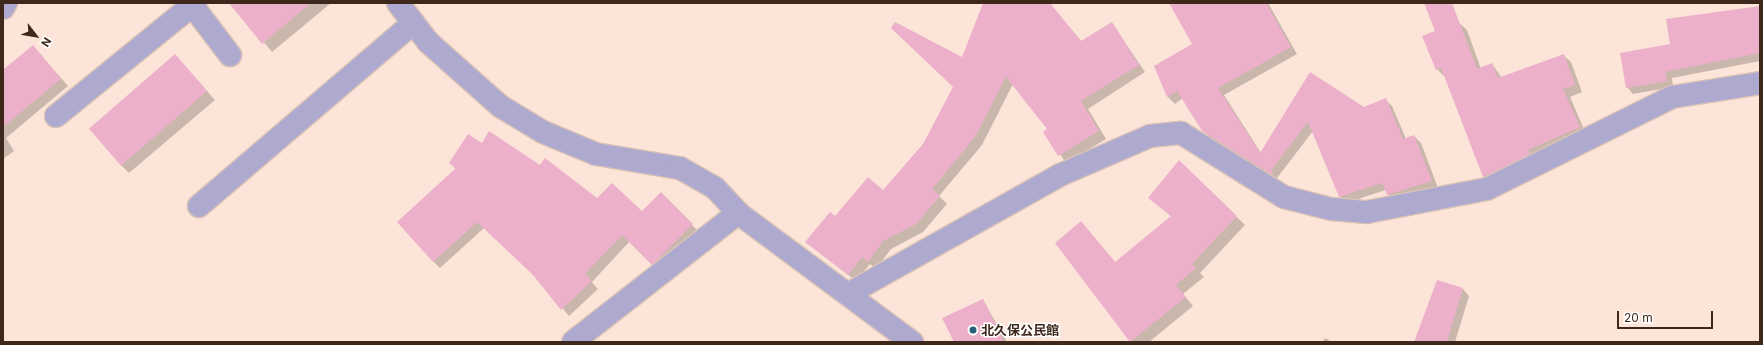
<!DOCTYPE html>
<meta charset="utf-8">
<style>
body{margin:0}
#map{position:relative;width:1763px;height:345px;overflow:hidden;background:#fce5d8;font-family:Inter,"Noto Sans JP",sans-serif}
div>[style]{position:absolute}
.shadow>*{inset:0;background:#0003}
.building>*{inset:0;background:#ecb0cb;transform-origin:0 0}
.roads{filter:drop-shadow(1px 0 #dac3b6) drop-shadow(-1px 0 #dac3b6) drop-shadow(0 1px #dac3b6) drop-shadow(0 -1px #dac3b6)}
.minor>*{height:22px;margin:-11px;padding:0 11px;transform-origin:11px;border-radius:11px;background:#aeaacf}
.dots>*{width:11px;height:11px;translate:-50% -50%;box-sizing:border-box;border:2px solid #fff;border-radius:50%}
span{translate:-50% -50%;white-space:nowrap;text-align:center;line-height:1.15;-webkit-text-stroke:3px #fff;paint-order:stroke}
.poi-label{font-size:13px;color:#3e281c;font-weight:700}
.left{translate:0 -50%;text-align:left}
.frame{position:absolute;inset:0;border:4px solid #3e281c;pointer-events:none}
.north{position:absolute;left:16px;top:16px;width:40px;height:40px;-webkit-text-stroke:3px #fff;paint-order:stroke;rotate:121deg;font-size:11px;font-weight:700;line-height:16px;text-align:center;color:#3e281c}
.north::after{content:'';display:block;margin:auto;width:14px;height:18px;background:#3e281c;clip-path:polygon(50% 0,100% 100%,50% 72%,0 100%)}
.scale{position:absolute;left:1617px;top:311px;width:96px;height:18px;box-sizing:border-box;border:2px solid #3e281c;border-top:0;padding-left:5px;font-size:12px;line-height:14px;white-space:nowrap;color:#3e281c;-webkit-text-stroke:3px #fff;paint-order:stroke}
</style>
<div id="map">
<div class="shadow">
<i style="clip-path:polygon(231px 3px,331px 3px,272px 52px)"></i>
<i style="clip-path:polygon(984px 3px,1049px 3px,1082px 42px,1112px 23px,1145px 72px,1088px 109px,1106px 139px,1066px 163px,1045px 132px,1049px 130px,1013px 84px,982px 145px,939px 196px,947px 204px,923px 232px,891px 249px,876px 269px,870px 264px,856px 281px,806px 242px,835px 218px,883px 192px,924px 145px,954px 87px)"></i>
<i style="clip-path:polygon(1170px 3px,1268px 3px,1297px 54px,1224px 95px,1261px 153px,1311px 73px,1364px 108px,1385px 99px,1392px 106px,1406px 139px,1414px 136px,1421px 143px,1438px 188px,1395px 202px,1385px 190px,1347px 203px,1340px 197px,1313px 131px,1277px 178px,1279px 181px,1210px 138px,1183px 98px,1175px 104px,1168px 97px,1156px 67px,1194px 44px)"></i>
<i style="clip-path:polygon(1760px 10px,1760px 61px,1672px 78px,1673px 87px,1633px 94px,1627px 87px,1671px 45px)"></i>
<i style="clip-path:polygon(1459px 23px,1467px 30px,1481px 69px,1492px 64px,1502px 78px,1563px 55px,1571px 62px,1582px 92px,1570px 97px,1586px 134px,1491px 183px,1484px 176px,1445px 77px,1437px 69px)"></i>
<i style="clip-path:polygon(33px 46px,68px 86px,6px 138px,14px 151px,3px 159px,3px 70px)"></i>
<i style="clip-path:polygon(175px 55px,215px 100px,129px 173px,120px 164px)"></i>
<i style="clip-path:polygon(482px 144px,540px 167px,598px 200px,642px 212px,661px 194px,699px 232px,659px 271px,630px 241px,592px 282px,598px 289px,569px 316px,536px 276px,484px 228px,440px 268px,433px 261px,456px 169px,450px 163px)"></i>
<i style="clip-path:polygon(1179px 162px,1245px 225px,1200px 273px,1204px 277px,1183px 294px,1193px 306px,1149px 342px,1131px 342px,1056px 243px,1081px 222px,1116px 263px,1172px 217px,1150px 198px)"></i>
<i style="clip-path:polygon(1438px 281px,1463px 289px,1469px 296px,1455px 342px,1415px 342px)"></i>
<i style="clip-path:polygon(983px 300px,1007px 342px,955px 342px)"></i>
<i style="clip-path:polygon(1325px 338px,1332px 342px,1323px 342px)"></i>
</div>
<div class="building">
<i style="clip-path:polygon(229px 3px,311px 3px,262px 44px)"></i>
<i style="clip-path:polygon(983px 3px,1050px 3px,1081px 41px,1112px 22px,1139px 65px,1081px 101px,1099px 131px,1058px 156px,1043px 132px,1047px 129px,1006px 77px,975px 137px,932px 189px,940px 196px,916px 224px,883px 241px,868px 262px,862px 257px,848px 275px,805px 242px,830px 212px,835px 216px,868px 177px,883px 190px,923px 144px,953px 87px,891px 28px,895px 22px,962px 57px)"></i>
<i style="clip-path:polygon(1169px 3px,1266px 3px,1291px 47px,1218px 88px,1260px 153px,1310px 72px,1364px 107px,1386px 98px,1403px 139px,1414px 135px,1432px 181px,1387px 195px,1382px 183px,1339px 197px,1308px 122px,1271px 170px,1274px 176px,1202px 131px,1177px 91px,1167px 97px,1154px 66px,1192px 44px)"></i>
<i style="clip-path:polygon(1424px 3px,1452px 3px,1477px 69px,1492px 63px,1498px 78px,1564px 54px,1575px 85px,1563px 89px,1580px 127px,1528px 150px,1530px 154px,1483px 177px,1441px 68px,1436px 70px,1422px 36px,1435px 31px)"></i>
<i style="clip-path:polygon(1760px 6px,1760px 53px,1665px 72px,1667px 81px,1626px 88px,1620px 53px,1670px 44px,1666px 19px)"></i>
<i style="clip-path:polygon(33px 45px,61px 79px,3px 127px,3px 70px)"></i>
<i style="left:175px;top:54px;width:49px;height:114px;rotate:49deg"></i>
<i style="clip-path:polygon(489px 131px,540px 165px,545px 158px,597px 198px,612px 183px,642px 211px,661px 192px,693px 224px,652px 265px,622px 235px,585px 274px,592px 281px,561px 310px,533px 275px,477px 222px,433px 262px,397px 222px,456px 168px,449px 163px,468px 134px,482px 143px)"></i>
<i style="clip-path:polygon(1179px 160px,1237px 216px,1192px 264px,1196px 268px,1176px 285px,1186px 297px,1130px 342px,1055px 243px,1081px 221px,1115px 262px,1171px 216px,1148px 198px)"></i>
<i style="clip-path:polygon(1437px 280px,1463px 288px,1447px 342px,1414px 342px)"></i>
<i style="clip-path:polygon(983px 299px,1004px 342px,954px 342px,942px 318px)"></i>
</div>
<div class="roads">
<div class="minor">
<i style="left:398px;top:3px;width:49px;rotate:52.4deg"></i>
<i style="left:428px;top:42px;width:96px;rotate:41.6deg"></i>
<i style="left:500px;top:106px;width:50px;rotate:31.2deg"></i>
<i style="left:543px;top:132px;width:57px;rotate:22.5deg"></i>
<i style="left:596px;top:154px;width:85px;rotate:9.5deg"></i>
<i style="left:680px;top:168px;width:40px;rotate:29.7deg"></i>
<i style="left:715px;top:188px;width:34px;rotate:47deg"></i>
<i style="left:738px;top:213px;width:209px;rotate:142deg"></i>
<i style="left:192px;top:5px;width:63px;rotate:52.8deg"></i>
<i style="left:3px;top:8px;width:6px;rotate:-59deg"></i>
<i style="left:56px;top:116px;width:179px;rotate:-39.1deg"></i>
<i style="left:199px;top:206px;width:282px;rotate:-40.5deg"></i>
<i style="left:738px;top:213px;width:217px;rotate:36.6deg"></i>
<i style="left:848px;top:294px;width:243px;rotate:-29.3deg"></i>
<i style="left:1060px;top:175px;width:98px;rotate:-23.4deg"></i>
<i style="left:1150px;top:136px;width:31px;rotate:-6deg"></i>
<i style="left:1181px;top:133px;width:121px;rotate:31.9deg"></i>
<i style="left:1284px;top:197px;width:49px;rotate:14.3deg"></i>
<i style="left:1331px;top:209px;width:36px;rotate:5deg"></i>
<i style="left:1367px;top:212px;width:122px;rotate:-10.9deg"></i>
<i style="left:1487px;top:189px;width:207px;rotate:-26.4deg"></i>
<i style="left:1672px;top:97px;width:89px;rotate:-9deg"></i>
</div>
</div>
<div class="dots">
<i style="left:973px;top:330px;background:#245e77"></i>
</div>
<div class="poi-label">
<span class="left" style="left:981px;top:330px">北久保公民館</span>
</div>
<div class="frame"></div>
<div class="north">N</div>
<div class="scale">20 m</div>
</div>
